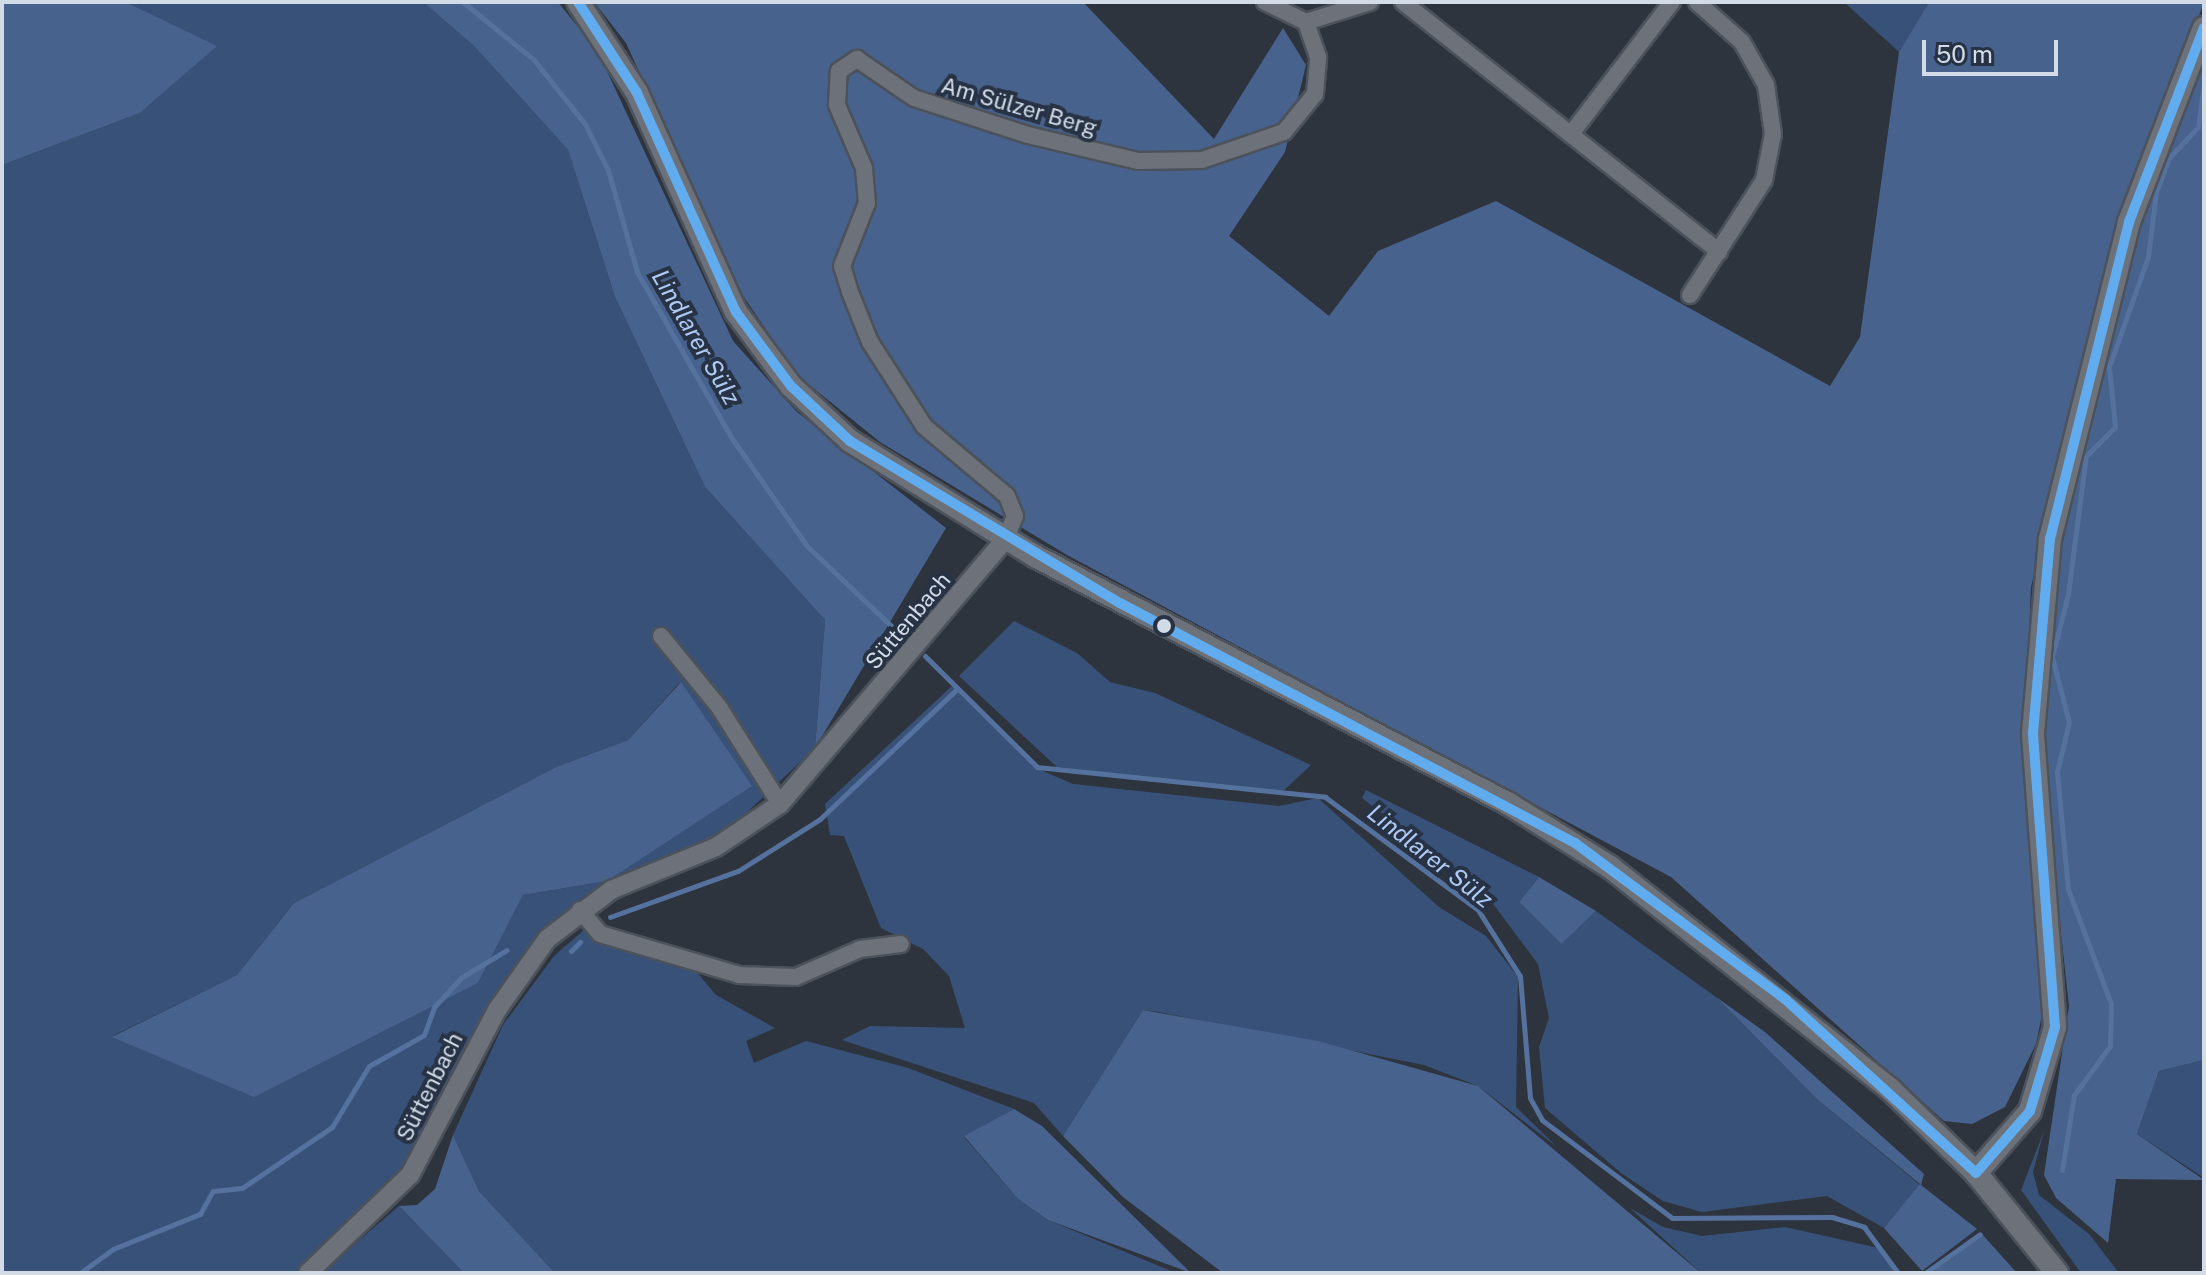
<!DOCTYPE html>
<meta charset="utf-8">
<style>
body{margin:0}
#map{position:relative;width:2206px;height:1275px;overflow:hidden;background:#2e343e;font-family:"Public Sans",sans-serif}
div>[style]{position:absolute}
.green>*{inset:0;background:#385179}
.forest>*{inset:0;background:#47628c}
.stream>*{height:5px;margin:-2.5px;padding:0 2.5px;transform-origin:2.5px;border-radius:2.5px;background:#55729e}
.roads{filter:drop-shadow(2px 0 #4c525b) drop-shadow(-2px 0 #4c525b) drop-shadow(0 2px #4c525b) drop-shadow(0 -2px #4c525b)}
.minor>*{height:16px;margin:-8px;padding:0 8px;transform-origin:8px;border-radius:8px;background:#6c717a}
.tertiary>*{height:18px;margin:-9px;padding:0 9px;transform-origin:9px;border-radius:9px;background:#6c717a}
.secondary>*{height:22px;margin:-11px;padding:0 11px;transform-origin:11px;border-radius:11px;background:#6c717a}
.bus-1>*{height:10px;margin:-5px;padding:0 5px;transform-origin:5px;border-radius:5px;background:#60acee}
.dots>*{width:22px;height:22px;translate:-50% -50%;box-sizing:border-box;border:4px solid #273345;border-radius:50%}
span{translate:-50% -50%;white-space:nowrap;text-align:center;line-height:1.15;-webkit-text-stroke:8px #273345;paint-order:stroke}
.street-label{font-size:22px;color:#d3dbe7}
.water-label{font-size:24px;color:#aec9f4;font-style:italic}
.frame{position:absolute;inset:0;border:4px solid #d3dbe7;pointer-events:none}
.scale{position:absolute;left:1922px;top:40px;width:136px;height:36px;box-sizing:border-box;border:4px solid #d3dbe7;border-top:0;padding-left:10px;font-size:24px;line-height:28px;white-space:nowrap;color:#d3dbe7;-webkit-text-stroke:6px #273345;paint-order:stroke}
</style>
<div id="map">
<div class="green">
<i style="clip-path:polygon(evenodd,94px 2px,423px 2px,474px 46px,568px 150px,615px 297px,705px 487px,825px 620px,815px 748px,726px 832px,555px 921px,508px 976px,436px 1115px,384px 1196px,303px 1273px,2px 1273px,2px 165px,140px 113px,216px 46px,128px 3px,94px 2px,680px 682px,607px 881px,523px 895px,478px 983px,113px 1036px,237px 975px,294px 903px,556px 767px,628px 740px,680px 682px)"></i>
<i style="clip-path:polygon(1844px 2px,1929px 2px,1899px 52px)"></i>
<i style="clip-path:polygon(1014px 621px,1077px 653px,1110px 682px,1155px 693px,1311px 765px,1280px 794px,1057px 767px,959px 676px)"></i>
<i style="clip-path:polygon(952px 686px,1036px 768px,1073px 784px,1279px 806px,1318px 798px,1439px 907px,1486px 936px,1518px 977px,1516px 1107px,1557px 1147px,1478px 1086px,1424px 1065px,1159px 1012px,1143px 1010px,1063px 1136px,1034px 1103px,842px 1040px,870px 1026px,965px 1028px,949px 976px,923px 949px,881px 928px,844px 836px,830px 835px,825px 804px)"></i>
<i style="clip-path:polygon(1366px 790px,1539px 877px,1519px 902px,1560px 943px,1596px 911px,1716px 997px,1818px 1100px,1920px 1185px,1884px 1228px,1827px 1196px,1702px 1212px,1663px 1201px,1621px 1173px,1545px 1108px,1539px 1047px,1549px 1018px,1538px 964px,1485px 893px,1362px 798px)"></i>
<i style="clip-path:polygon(584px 930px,694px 969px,716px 995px,775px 1028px,746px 1041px,754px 1063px,806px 1041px,908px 1068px,1014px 1109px,964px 1137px,1018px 1199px,1048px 1220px,1176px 1273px,555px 1273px,479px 1191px,453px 1135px,503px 1025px,554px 956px)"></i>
<i style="clip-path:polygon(2204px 1060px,2204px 1178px,2137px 1134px,2159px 1071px)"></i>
<i style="clip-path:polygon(2044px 1131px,2033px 1172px,2039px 1195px,2089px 1234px,2119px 1273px,2081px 1273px,2021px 1190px)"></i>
<i style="clip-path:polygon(399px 1206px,464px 1273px,321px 1273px)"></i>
<i style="clip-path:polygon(1630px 1208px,1663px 1227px,1702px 1236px,1785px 1227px,1883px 1249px,1894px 1273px,1701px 1273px)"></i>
</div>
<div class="forest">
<i style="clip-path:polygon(2px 2px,128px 3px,217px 46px,140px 113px,2px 165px)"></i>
<i style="clip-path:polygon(423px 2px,558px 2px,598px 52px,733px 341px,797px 412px,946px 528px,815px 748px,825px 620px,705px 487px,615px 297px,568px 150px,474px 46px)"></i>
<i style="clip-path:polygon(594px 2px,1083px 2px,1214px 139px,1283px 28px,1306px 65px,1285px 152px,1229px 236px,1329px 316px,1378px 251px,1496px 201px,1830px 386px,1860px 337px,1899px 52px,1929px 2px,2204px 2px,2113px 250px,2031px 587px,2024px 757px,2044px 1005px,2036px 1044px,2005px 1107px,1972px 1124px,1944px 1121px,1671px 877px,1067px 555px,880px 442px,797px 375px,737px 287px,626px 43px)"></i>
<i style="clip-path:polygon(2204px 46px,2204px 1060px,2159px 1071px,2137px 1134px,2204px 1180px,2116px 1179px,2108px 1243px,2056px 1198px,2044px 1175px,2069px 1006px,2045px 788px,2048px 607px,2129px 250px)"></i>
<i style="clip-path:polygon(681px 682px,752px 786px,607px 881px,523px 895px,478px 983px,254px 1097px,112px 1037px,237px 975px,294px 903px,556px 767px,628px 740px)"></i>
<i style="clip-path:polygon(1539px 877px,1596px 911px,1561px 944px,1519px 902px)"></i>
<i style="clip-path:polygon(1716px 997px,1765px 1032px,1924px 1174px,1921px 1185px,1977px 1229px,1922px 1271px,1884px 1228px,1920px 1184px,1818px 1100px)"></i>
<i style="clip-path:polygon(1143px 1010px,1318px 1041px,1478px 1086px,1701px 1273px,1223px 1273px,1123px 1197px,1063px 1136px)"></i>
<i style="clip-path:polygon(1014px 1109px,1042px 1126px,1191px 1273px,1048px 1220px,1018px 1199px,964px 1136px)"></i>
<i style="clip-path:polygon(453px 1135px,479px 1191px,555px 1273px,464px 1273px,399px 1206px,417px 1205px,435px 1189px)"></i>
<i style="clip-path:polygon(1981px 1233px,2017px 1273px,1926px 1273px)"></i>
</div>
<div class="stream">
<i style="left:463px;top:2px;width:92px;rotate:39.2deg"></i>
<i style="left:534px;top:60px;width:82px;rotate:51.4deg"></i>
<i style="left:585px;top:124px;width:51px;rotate:63.4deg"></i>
<i style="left:608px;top:170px;width:106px;rotate:74.1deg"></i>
<i style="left:637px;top:272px;width:193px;rotate:60.3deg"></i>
<i style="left:733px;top:440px;width:129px;rotate:55.1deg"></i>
<i style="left:807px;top:546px;width:132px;rotate:43.5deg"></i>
<i style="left:925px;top:656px;width:158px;rotate:44.7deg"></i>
<i style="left:1037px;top:767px;width:290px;rotate:5.9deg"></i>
<i style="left:1325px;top:797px;width:190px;rotate:36.4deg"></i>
<i style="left:1478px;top:910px;width:78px;rotate:57.5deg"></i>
<i style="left:1520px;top:976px;width:122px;rotate:85.3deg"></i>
<i style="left:1530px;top:1098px;width:25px;rotate:61deg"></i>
<i style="left:1542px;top:1120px;width:163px;rotate:37deg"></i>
<i style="left:1672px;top:1218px;width:160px;rotate:-0.4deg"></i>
<i style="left:1832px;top:1217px;width:34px;rotate:17deg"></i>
<i style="left:1864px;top:1227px;width:57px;rotate:53.5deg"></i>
<i style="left:610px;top:917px;width:136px;rotate:-19.8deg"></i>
<i style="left:738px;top:871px;width:97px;rotate:-32.4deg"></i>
<i style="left:820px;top:819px;width:189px;rotate:-43.5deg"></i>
<i style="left:571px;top:951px;width:13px;rotate:-45deg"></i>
<i style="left:2062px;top:1170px;width:76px;rotate:-80.9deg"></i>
<i style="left:2074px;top:1095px;width:61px;rotate:-53.7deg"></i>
<i style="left:2110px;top:1046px;width:42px;rotate:-88.6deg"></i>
<i style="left:2111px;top:1004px;width:123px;rotate:-110.5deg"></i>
<i style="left:2068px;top:889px;width:118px;rotate:-95.4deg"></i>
<i style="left:2057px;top:772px;width:51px;rotate:-76.5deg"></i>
<i style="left:2069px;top:722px;width:67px;rotate:-104.7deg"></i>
<i style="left:2052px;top:657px;width:65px;rotate:-75.7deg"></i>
<i style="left:2068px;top:594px;width:139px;rotate:-82.6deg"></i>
<i style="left:2086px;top:456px;width:41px;rotate:-45deg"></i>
<i style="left:2115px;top:427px;width:60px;rotate:-95.7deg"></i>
<i style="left:2109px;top:367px;width:117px;rotate:-70.5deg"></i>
<i style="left:2148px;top:257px;width:65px;rotate:-83deg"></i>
<i style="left:2156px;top:192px;width:36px;rotate:-69deg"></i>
<i style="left:2169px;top:158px;width:42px;rotate:-46.9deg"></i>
<i style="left:2198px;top:127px;width:44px;rotate:-82.2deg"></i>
<i style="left:80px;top:1273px;width:41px;rotate:-36deg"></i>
<i style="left:113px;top:1249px;width:94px;rotate:-21.9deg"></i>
<i style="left:200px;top:1214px;width:26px;rotate:-61deg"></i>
<i style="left:213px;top:1191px;width:29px;rotate:-6deg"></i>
<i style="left:242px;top:1188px;width:109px;rotate:-34.1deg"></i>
<i style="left:332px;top:1127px;width:71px;rotate:-58.8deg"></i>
<i style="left:369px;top:1066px;width:63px;rotate:-29.4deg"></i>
<i style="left:424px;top:1035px;width:30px;rotate:-70deg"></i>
<i style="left:434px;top:1007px;width:41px;rotate:-47deg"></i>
<i style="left:462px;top:977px;width:52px;rotate:-31deg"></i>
<i style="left:1925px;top:1273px;width:67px;rotate:-35.3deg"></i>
</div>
<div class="roads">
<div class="minor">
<i style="left:1403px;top:2px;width:403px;rotate:38.3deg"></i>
<i style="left:1306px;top:22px;width:67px;rotate:-17.4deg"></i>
<i style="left:1571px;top:134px;width:166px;rotate:-52.6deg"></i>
<i style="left:1690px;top:295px;width:137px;rotate:-57.2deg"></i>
<i style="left:1764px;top:180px;width:47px;rotate:-78.9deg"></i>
<i style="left:1773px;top:134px;width:49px;rotate:-98.1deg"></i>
<i style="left:1766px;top:85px;width:49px;rotate:-119.2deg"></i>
<i style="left:1742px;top:42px;width:60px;rotate:-138.4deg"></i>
<i style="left:1006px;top:538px;width:24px;rotate:-68deg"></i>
<i style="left:1015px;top:516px;width:22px;rotate:-112deg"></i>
<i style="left:1007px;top:496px;width:109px;rotate:-139.9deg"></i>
<i style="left:924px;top:426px;width:100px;rotate:-122.7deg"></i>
<i style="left:870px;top:342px;width:54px;rotate:-111.8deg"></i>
<i style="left:850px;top:292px;width:27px;rotate:-107deg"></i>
<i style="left:842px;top:266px;width:68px;rotate:-68.4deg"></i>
<i style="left:867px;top:203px;width:35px;rotate:-95deg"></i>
<i style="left:864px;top:168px;width:69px;rotate:-113.2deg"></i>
<i style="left:837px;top:105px;width:34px;rotate:-87deg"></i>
<i style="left:839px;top:71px;width:22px;rotate:-34deg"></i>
<i style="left:857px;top:59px;width:69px;rotate:34.4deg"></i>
<i style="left:914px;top:98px;width:120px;rotate:18deg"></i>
<i style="left:1028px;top:135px;width:113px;rotate:13.3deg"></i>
<i style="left:1138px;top:161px;width:64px;rotate:-0.9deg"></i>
<i style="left:1202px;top:160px;width:87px;rotate:-18.9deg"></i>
<i style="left:1284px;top:132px;width:49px;rotate:-50.8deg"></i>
<i style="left:1315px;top:94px;width:37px;rotate:-85deg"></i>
<i style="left:1318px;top:57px;width:37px;rotate:-109deg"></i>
<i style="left:1306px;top:22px;width:46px;rotate:-154deg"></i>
<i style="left:661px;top:636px;width:92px;rotate:50.8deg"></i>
<i style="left:719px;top:707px;width:115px;rotate:57.8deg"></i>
<i style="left:580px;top:910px;width:31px;rotate:50deg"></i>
<i style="left:600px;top:934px;width:145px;rotate:16.4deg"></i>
<i style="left:739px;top:975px;width:57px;rotate:2deg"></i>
<i style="left:796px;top:977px;width:70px;rotate:-23.6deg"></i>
<i style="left:860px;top:949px;width:41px;rotate:-7deg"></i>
</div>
<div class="tertiary">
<i style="left:308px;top:1273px;width:141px;rotate:-43.9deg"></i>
<i style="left:410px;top:1175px;width:187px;rotate:-62.2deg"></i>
<i style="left:497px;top:1010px;width:87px;rotate:-54.8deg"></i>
<i style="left:547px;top:939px;width:81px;rotate:-37.4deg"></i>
<i style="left:611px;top:890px;width:113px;rotate:-22.3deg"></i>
<i style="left:716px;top:847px;width:77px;rotate:-33.9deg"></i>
<i style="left:780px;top:804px;width:349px;rotate:-49.6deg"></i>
</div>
<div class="secondary">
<i style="left:578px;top:2px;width:108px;rotate:57deg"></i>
<i style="left:637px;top:93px;width:240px;rotate:65.7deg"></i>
<i style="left:736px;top:312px;width:92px;rotate:53.4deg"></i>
<i style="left:791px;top:386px;width:81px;rotate:43deg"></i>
<i style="left:850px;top:441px;width:218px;rotate:31.9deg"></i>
<i style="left:1035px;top:556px;width:535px;rotate:27.62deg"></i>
<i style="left:1509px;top:804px;width:119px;rotate:32deg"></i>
<i style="left:1610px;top:867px;width:357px;rotate:38.4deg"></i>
<i style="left:1890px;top:1089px;width:120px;rotate:44.3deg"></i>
<i style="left:1976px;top:1173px;width:129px;rotate:51deg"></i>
<i style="left:1976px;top:1173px;width:82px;rotate:-48.9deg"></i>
<i style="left:2030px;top:1111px;width:88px;rotate:-73.4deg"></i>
<i style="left:2055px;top:1027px;width:295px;rotate:-94.3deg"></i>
<i style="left:2033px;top:733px;width:195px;rotate:-85deg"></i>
<i style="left:2050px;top:539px;width:327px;rotate:-76deg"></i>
<i style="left:2129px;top:222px;width:208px;rotate:-68.9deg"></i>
</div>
</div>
<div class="bus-1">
<i style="left:578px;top:2px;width:108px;rotate:57deg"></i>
<i style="left:637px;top:93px;width:240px;rotate:65.7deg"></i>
<i style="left:736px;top:312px;width:92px;rotate:53.4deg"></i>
<i style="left:791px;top:386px;width:81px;rotate:43deg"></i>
<i style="left:850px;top:441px;width:315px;rotate:31deg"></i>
<i style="left:1120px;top:603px;width:514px;rotate:27.81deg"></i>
<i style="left:1575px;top:843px;width:262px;rotate:36.6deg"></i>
<i style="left:1785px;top:999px;width:258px;rotate:42.3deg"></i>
<i style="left:1976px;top:1173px;width:82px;rotate:-48.9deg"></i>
<i style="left:2030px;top:1111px;width:88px;rotate:-73.4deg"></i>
<i style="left:2055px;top:1027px;width:295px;rotate:-94.3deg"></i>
<i style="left:2033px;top:733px;width:195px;rotate:-85deg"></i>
<i style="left:2050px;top:539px;width:327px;rotate:-76deg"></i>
<i style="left:2129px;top:222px;width:208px;rotate:-68.9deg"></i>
</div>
<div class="dots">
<i style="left:1164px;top:626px;background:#d3dbe7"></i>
</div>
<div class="street-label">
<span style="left:1019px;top:107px;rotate:16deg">Am Sülzer Berg</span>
<span style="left:908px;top:621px;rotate:-50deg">Süttenbach</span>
<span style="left:430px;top:1087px;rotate:-63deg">Süttenbach</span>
</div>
<div class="water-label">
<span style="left:696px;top:337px;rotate:60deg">Lindlarer Sülz</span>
<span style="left:1430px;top:856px;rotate:38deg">Lindlarer Sülz</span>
</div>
<div class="frame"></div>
<div class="scale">50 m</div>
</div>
